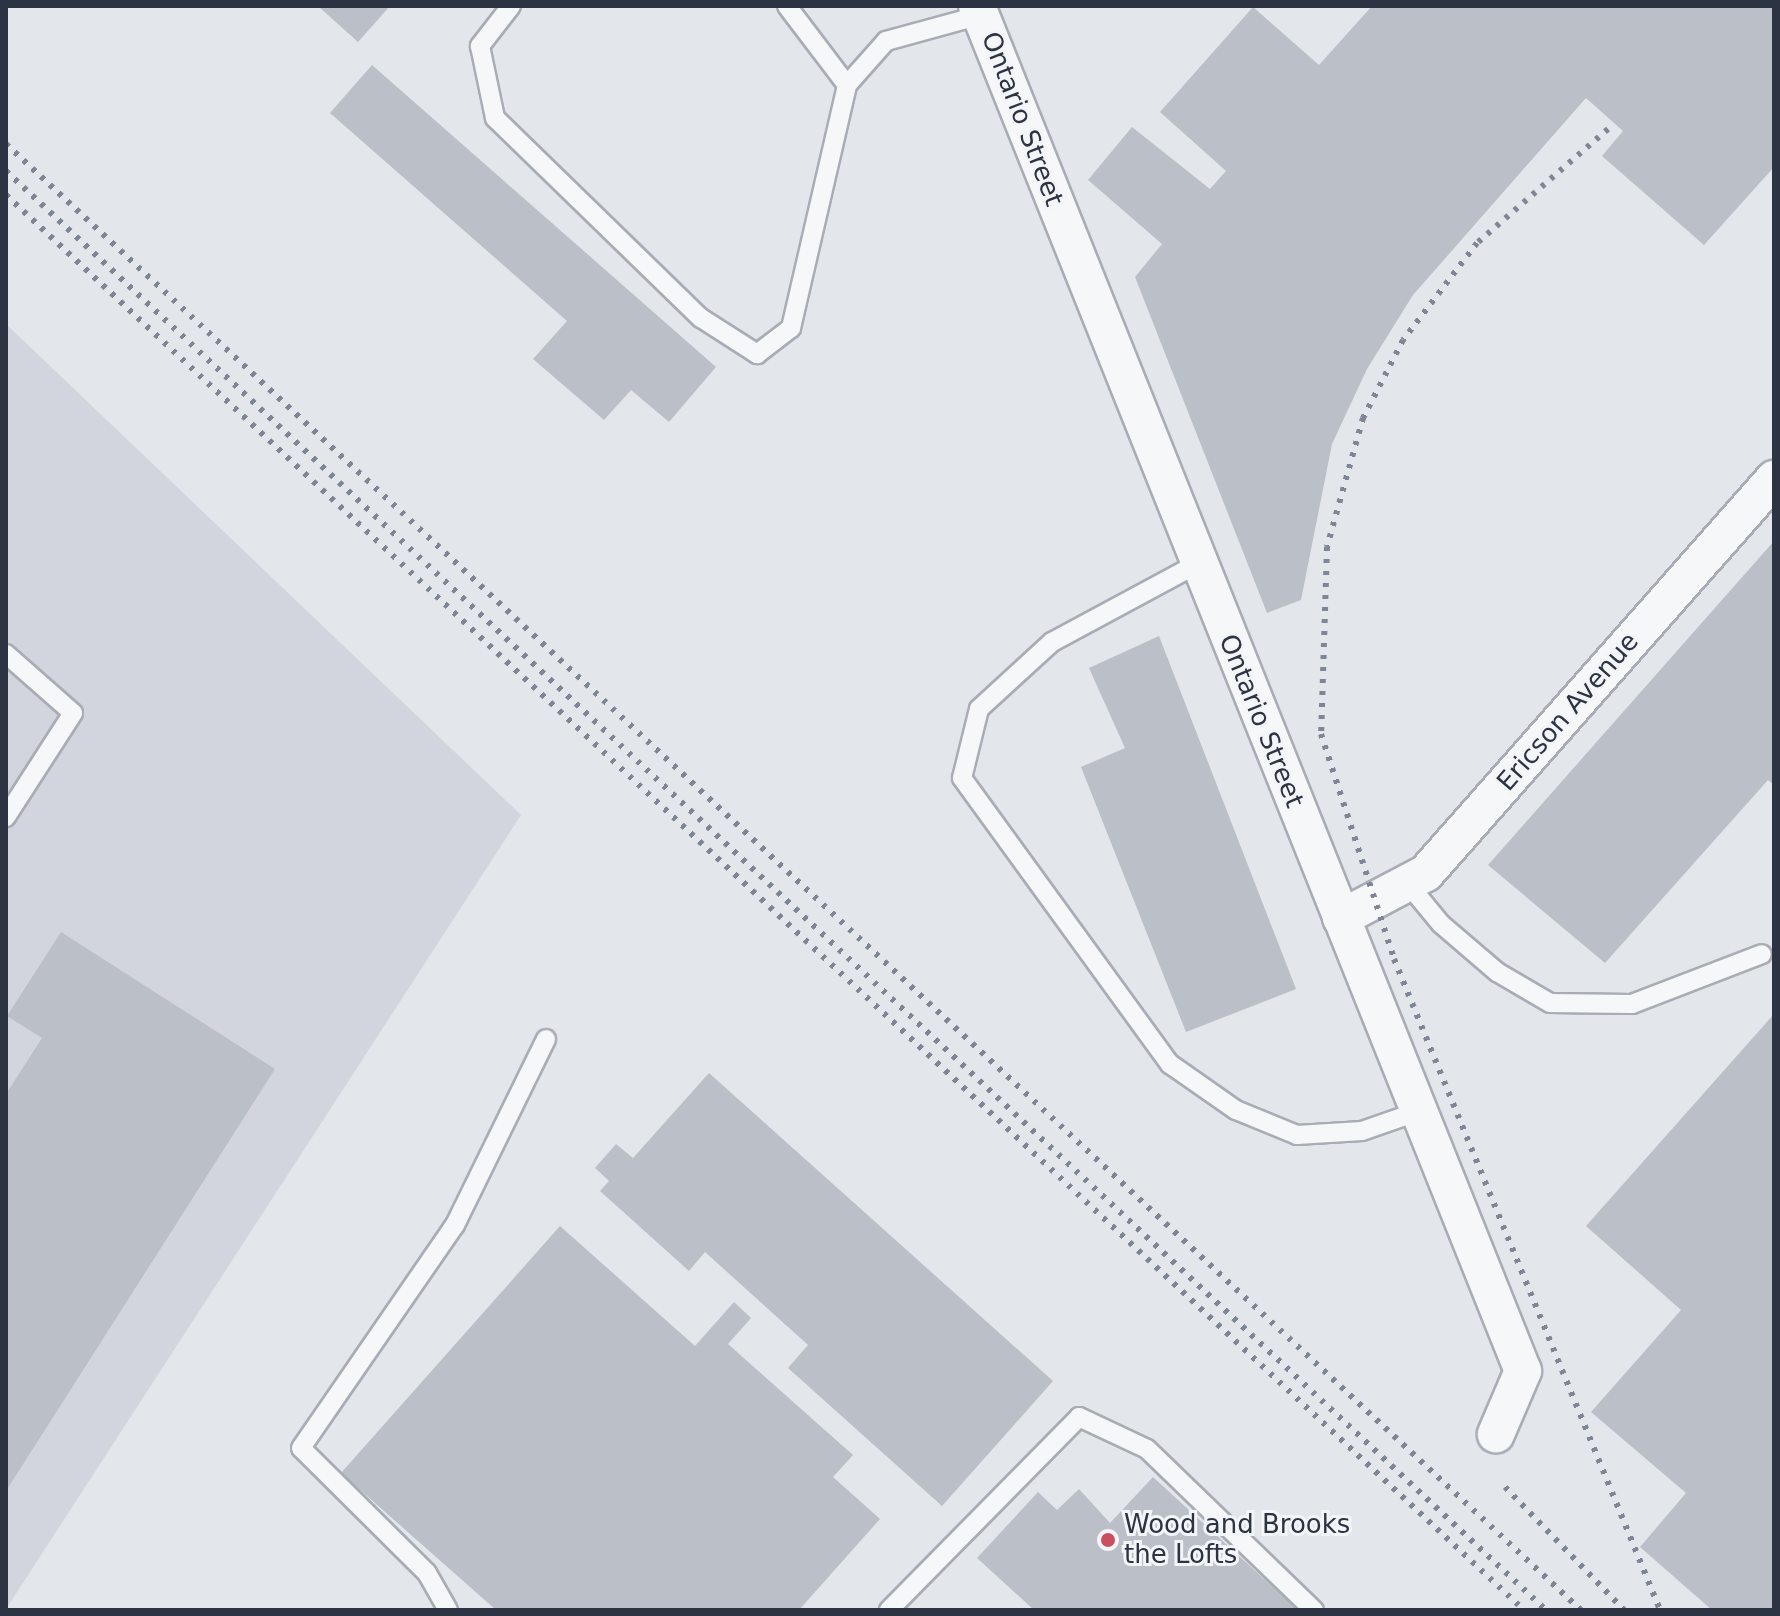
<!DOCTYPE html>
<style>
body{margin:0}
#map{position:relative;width:1780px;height:1616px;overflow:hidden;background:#e3e6eb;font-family:"DejaVu Sans",sans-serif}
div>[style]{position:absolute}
.built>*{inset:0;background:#d2d5dd}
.building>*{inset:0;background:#bbbfc7}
.roads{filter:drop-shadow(2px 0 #a8adb5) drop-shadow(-2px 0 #a8adb5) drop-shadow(0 2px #a8adb5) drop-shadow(0 -2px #a8adb5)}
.lane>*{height:18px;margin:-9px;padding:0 9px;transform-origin:9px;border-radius:9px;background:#f6f7f9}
.street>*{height:36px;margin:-18px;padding:0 18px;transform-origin:18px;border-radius:18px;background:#f6f7f9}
.rail>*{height:6px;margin-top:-3px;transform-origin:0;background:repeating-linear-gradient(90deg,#7e8594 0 4px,transparent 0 12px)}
.dots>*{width:22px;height:22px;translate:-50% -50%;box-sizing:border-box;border:4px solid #f3f5f8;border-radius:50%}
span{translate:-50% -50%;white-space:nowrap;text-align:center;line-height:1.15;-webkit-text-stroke:6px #f3f5f8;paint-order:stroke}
.street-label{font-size:26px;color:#2c3342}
.poi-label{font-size:26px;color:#2c3342}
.left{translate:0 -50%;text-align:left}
.frame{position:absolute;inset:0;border:8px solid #2c3342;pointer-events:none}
</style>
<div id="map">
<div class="built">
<i style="clip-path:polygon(6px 324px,521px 815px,6px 1609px)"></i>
</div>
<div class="building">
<i style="clip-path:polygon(318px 6px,390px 6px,358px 42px)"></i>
<i style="clip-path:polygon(1372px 6px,1774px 6px,1774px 167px,1704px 245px,1602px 156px,1623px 131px,1586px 98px,1413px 295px,1367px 369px,1332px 444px,1301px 600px,1267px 613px,1135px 277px,1162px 244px,1088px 180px,1132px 127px,1210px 189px,1226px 171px,1160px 112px,1253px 7px,1319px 65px)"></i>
<i style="clip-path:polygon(372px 65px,716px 367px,669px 422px,631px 390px,604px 420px,533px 359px,567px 321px,330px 113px)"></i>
<i style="clip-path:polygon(1774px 541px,1774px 785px,1768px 780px,1605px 963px,1488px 865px)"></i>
<i style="clip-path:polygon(1159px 636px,1296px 989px,1186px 1032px,1081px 767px,1125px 748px,1089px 668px)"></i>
<i style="clip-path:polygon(61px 932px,275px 1069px,6px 1491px,6px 1094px,42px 1038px,7px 1016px)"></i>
<i style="clip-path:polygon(1774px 1014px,1774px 1610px,1712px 1610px,1640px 1547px,1686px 1493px,1591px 1412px,1681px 1310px,1586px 1226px)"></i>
<i style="clip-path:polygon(709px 1073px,1053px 1381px,942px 1506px,788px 1368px,808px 1345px,705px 1252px,689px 1271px,600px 1191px,609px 1181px,595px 1168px,616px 1144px,633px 1158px)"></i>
<i style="clip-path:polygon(560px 1226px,695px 1346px,734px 1302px,751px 1318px,728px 1344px,853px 1455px,833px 1477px,880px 1519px,799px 1610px,496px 1610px,341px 1473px)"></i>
<i style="clip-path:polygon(1153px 1477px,1298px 1610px,1034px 1610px,977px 1558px,1038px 1492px,1057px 1510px,1079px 1489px,1110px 1523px)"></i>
</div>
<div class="roads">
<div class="lane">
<i style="left:511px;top:6px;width:51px;rotate:127.8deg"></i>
<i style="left:480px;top:46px;width:74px;rotate:78.2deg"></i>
<i style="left:495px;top:118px;width:287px;rotate:44.2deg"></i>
<i style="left:701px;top:318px;width:67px;rotate:32.7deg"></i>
<i style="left:757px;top:354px;width:43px;rotate:-37.4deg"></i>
<i style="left:791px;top:328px;width:249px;rotate:-77deg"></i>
<i style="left:847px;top:85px;width:59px;rotate:-48.4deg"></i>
<i style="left:886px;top:41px;width:98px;rotate:-15.3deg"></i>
<i style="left:787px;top:6px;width:99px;rotate:52.8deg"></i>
<i style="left:1197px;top:564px;width:165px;rotate:151.7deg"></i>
<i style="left:1052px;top:642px;width:99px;rotate:137.5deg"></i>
<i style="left:979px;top:709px;width:71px;rotate:103.8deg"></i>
<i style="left:962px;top:778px;width:354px;rotate:54deg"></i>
<i style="left:1170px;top:1064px;width:80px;rotate:34.9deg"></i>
<i style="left:1236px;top:1110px;width:66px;rotate:22.3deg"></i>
<i style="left:1297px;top:1135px;width:65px;rotate:-3.5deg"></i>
<i style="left:1362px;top:1131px;width:60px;rotate:-19.3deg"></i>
<i style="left:6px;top:654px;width:89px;rotate:41.4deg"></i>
<i style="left:73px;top:713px;width:124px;rotate:122.8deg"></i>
<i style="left:1408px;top:884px;width:52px;rotate:50.5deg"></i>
<i style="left:1441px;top:924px;width:74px;rotate:40.6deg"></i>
<i style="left:1497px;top:972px;width:61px;rotate:30.3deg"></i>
<i style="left:1550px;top:1003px;width:82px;rotate:0.7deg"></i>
<i style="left:1632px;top:1004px;width:139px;rotate:-21deg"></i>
<i style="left:448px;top:1610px;width:43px;rotate:-119.6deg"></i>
<i style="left:427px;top:1573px;width:177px;rotate:-135.2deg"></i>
<i style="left:301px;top:1448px;width:271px;rotate:-55.4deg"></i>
<i style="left:455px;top:1225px;width:207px;rotate:-63.9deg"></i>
<i style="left:889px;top:1610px;width:271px;rotate:-45.4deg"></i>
<i style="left:1079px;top:1417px;width:75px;rotate:25.2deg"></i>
<i style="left:1147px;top:1449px;width:232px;rotate:44deg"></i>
</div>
<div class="street">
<i style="left:977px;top:6px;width:1470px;rotate:68.2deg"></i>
<i style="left:1523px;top:1371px;width:69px;rotate:113.2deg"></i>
<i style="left:1341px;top:918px;width:96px;rotate:-27.9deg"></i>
<i style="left:1426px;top:873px;width:526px;rotate:-48.55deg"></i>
</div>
</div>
<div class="rail">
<i style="left:1608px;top:129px;width:174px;rotate:139deg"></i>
<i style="left:1477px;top:243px;width:122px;rotate:127.3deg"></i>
<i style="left:1403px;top:340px;width:88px;rotate:117.1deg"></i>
<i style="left:1363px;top:418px;width:134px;rotate:105.6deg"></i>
<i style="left:1327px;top:547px;width:187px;rotate:91.8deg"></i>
<i style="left:1321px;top:734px;width:237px;rotate:72deg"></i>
<i style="left:1394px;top:959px;width:703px;rotate:67.77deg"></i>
<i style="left:6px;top:144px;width:2152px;rotate:42.95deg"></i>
<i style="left:6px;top:171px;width:2108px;rotate:43.06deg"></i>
<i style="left:6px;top:195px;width:2075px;rotate:42.99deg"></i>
<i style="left:1505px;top:1487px;width:171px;rotate:45.9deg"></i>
</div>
<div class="dots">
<i style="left:1108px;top:1540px;background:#c8515d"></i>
</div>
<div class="street-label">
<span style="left:1022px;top:119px;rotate:69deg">Ontario Street</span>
<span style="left:1568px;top:712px;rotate:-49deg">Ericson Avenue</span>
<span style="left:1261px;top:721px;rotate:68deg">Ontario Street</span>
</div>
<div class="poi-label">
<span class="left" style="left:1124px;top:1540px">Wood and Brooks<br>the Lofts</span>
</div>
<div class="frame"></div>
</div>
